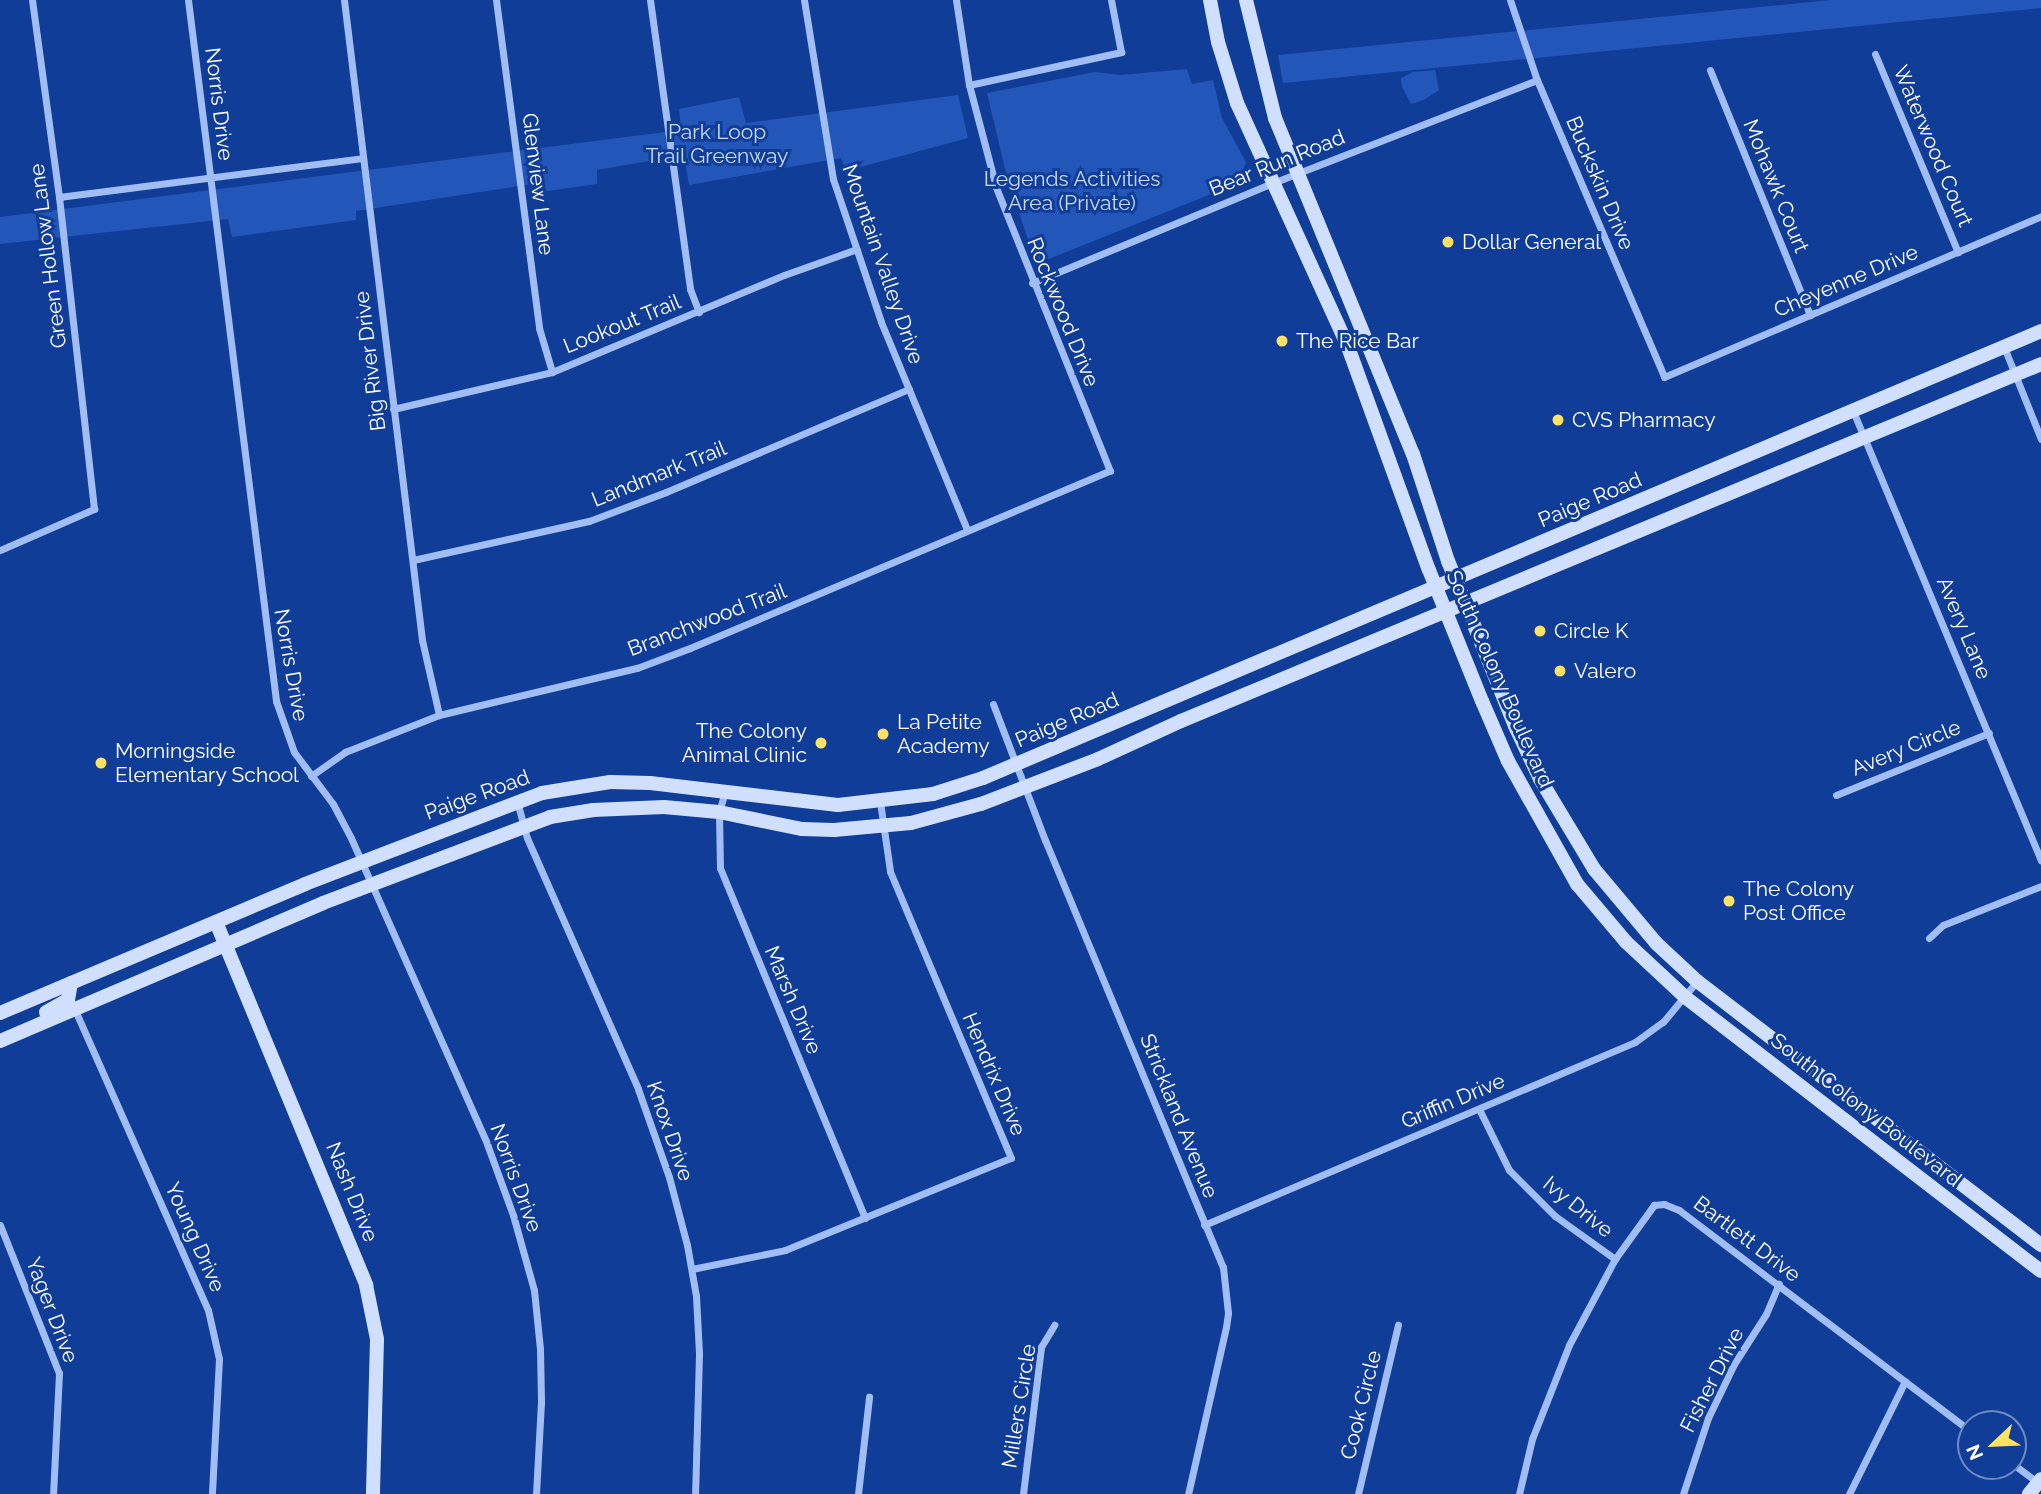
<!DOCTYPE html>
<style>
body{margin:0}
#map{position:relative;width:2041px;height:1494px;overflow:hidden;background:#103d98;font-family:Raleway,sans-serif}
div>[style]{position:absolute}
.green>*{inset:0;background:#2256b8}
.street>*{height:7px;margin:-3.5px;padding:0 3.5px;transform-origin:3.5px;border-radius:3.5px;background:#a0bef4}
.secondary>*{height:14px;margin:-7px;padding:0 7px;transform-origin:7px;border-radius:7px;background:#d0dffd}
.dots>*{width:19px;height:19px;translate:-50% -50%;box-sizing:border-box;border:4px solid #103d98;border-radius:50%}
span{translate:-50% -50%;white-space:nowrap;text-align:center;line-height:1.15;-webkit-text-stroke:6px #103d98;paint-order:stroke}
.street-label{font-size:21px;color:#fff}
.park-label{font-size:21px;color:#c9dbfe}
.poi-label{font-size:21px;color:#fff}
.left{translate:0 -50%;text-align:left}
.right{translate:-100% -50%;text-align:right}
.north{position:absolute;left:1957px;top:1410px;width:70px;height:70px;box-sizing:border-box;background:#103d98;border:2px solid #708bc1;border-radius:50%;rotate:247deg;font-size:19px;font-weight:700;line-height:28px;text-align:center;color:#fff}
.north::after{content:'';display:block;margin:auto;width:24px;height:32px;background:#ffe264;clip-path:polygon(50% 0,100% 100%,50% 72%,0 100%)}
</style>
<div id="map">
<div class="green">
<i style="clip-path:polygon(1831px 0,2041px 0,2041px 8px,1283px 83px,1278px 55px)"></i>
<i style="clip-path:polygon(1187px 69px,1192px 84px,1213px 80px,1222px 118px,1246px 162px,1239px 183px,1036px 264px,1006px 173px,987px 93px,1095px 72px,1120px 75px)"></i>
<i style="clip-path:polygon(1435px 70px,1439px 90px,1424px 100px,1411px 104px,1402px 87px,1401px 78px,1413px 72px)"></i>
<i style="clip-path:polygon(958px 95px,968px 138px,846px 171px,841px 158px,689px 185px,684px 155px,597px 170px,597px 184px,534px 193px,532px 184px,356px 211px,356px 220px,232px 237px,228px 219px,0 244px,0 217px,681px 130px,679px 109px,739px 97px,746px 123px)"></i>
</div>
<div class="street">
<i style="left:188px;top:0;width:707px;rotate:82.84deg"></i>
<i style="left:276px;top:701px;width:54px;rotate:70.6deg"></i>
<i style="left:294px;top:752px;width:65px;rotate:53.1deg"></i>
<i style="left:333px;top:804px;width:38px;rotate:62deg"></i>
<i style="left:351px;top:838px;width:335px;rotate:66deg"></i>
<i style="left:487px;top:1144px;width:76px;rotate:69.9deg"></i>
<i style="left:513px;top:1215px;width:78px;rotate:74.4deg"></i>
<i style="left:534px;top:1290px;width:59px;rotate:84.2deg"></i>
<i style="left:540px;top:1349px;width:53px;rotate:88.9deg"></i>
<i style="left:541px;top:1402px;width:92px;rotate:93.1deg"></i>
<i style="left:344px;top:0;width:645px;rotate:83.05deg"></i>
<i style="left:422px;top:640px;width:77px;rotate:77.2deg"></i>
<i style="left:496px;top:0;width:331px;rotate:82.5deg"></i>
<i style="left:539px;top:328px;width:46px;rotate:73.5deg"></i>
<i style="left:650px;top:0;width:292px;rotate:82.1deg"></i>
<i style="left:690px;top:289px;width:25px;rotate:69deg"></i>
<i style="left:804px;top:0;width:181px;rotate:80.8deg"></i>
<i style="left:833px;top:179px;width:151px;rotate:71.4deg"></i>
<i style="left:881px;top:322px;width:225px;rotate:67.5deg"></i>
<i style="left:1510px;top:0;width:84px;rotate:71.4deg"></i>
<i style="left:1537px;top:80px;width:323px;rotate:66.8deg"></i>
<i style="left:1664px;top:377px;width:410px;rotate:-23.1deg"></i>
<i style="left:1875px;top:54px;width:215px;rotate:67.3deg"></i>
<i style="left:1710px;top:70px;width:265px;rotate:67.8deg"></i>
<i style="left:969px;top:85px;width:156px;rotate:-12.2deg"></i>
<i style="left:1121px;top:52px;width:53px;rotate:-100.9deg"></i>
<i style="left:59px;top:197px;width:306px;rotate:-7.3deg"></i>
<i style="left:1032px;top:283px;width:252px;rotate:-22.6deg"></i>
<i style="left:1265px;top:186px;width:292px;rotate:-21.3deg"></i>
<i style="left:2004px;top:347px;width:99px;rotate:68.1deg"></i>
<i style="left:393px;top:409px;width:163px;rotate:-13.1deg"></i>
<i style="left:552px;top:372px;width:251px;rotate:-22.7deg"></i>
<i style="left:784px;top:275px;width:77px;rotate:-19.6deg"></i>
<i style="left:1853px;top:411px;width:487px;rotate:67.3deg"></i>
<i style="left:0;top:550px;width:103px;rotate:-23.6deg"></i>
<i style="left:94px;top:509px;width:314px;rotate:-96.4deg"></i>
<i style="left:59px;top:197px;width:199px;rotate:-97.8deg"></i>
<i style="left:413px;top:560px;width:180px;rotate:-12.5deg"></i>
<i style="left:589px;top:521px;width:82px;rotate:-20.6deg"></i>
<i style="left:666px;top:492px;width:264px;rotate:-23deg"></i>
<i style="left:993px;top:704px;width:146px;rotate:69.1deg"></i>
<i style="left:1045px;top:840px;width:463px;rotate:67.4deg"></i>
<i style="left:1223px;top:1267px;width:46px;rotate:83.8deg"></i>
<i style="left:1228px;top:1313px;width:14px;rotate:98deg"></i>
<i style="left:1226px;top:1327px;width:171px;rotate:102.8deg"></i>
<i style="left:311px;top:776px;width:42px;rotate:-35.2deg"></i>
<i style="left:345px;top:752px;width:101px;rotate:-21.5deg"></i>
<i style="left:439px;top:715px;width:204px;rotate:-13.4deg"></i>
<i style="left:637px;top:668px;width:57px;rotate:-20.7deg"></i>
<i style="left:690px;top:648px;width:456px;rotate:-22.9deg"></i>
<i style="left:1110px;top:471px;width:306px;rotate:-111.9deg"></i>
<i style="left:996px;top:187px;width:106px;rotate:-104.8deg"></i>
<i style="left:969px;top:85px;width:86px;rotate:-98.7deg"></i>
<i style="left:725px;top:792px;width:21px;rotate:107deg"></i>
<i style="left:719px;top:812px;width:56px;rotate:89deg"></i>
<i style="left:720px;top:868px;width:379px;rotate:67.5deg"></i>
<i style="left:1836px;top:795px;width:165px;rotate:-22.1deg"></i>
<i style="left:517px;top:801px;width:38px;rotate:75deg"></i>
<i style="left:527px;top:838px;width:274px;rotate:66.1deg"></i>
<i style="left:638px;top:1089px;width:93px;rotate:70.6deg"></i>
<i style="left:669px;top:1177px;width:70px;rotate:75.2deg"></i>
<i style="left:687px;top:1245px;width:52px;rotate:80deg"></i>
<i style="left:696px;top:1296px;width:58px;rotate:87deg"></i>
<i style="left:699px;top:1354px;width:140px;rotate:91.6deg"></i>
<i style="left:1929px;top:938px;width:19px;rotate:-43deg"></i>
<i style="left:1943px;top:925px;width:105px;rotate:-21.7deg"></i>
<i style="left:75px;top:1010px;width:328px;rotate:66.1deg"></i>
<i style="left:208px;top:1310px;width:50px;rotate:77.3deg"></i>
<i style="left:219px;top:1359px;width:135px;rotate:93deg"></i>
<i style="left:1479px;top:1109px;width:68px;rotate:63.8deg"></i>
<i style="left:1509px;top:1170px;width:65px;rotate:45deg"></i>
<i style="left:1555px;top:1216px;width:74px;rotate:35.6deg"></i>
<i style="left:0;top:1225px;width:159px;rotate:68.3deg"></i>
<i style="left:59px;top:1373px;width:121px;rotate:92.8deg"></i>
<i style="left:1204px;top:1225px;width:468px;rotate:-23deg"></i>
<i style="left:1635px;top:1042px;width:34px;rotate:-36deg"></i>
<i style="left:1663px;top:1022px;width:53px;rotate:-50.3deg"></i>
<i style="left:692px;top:1269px;width:95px;rotate:-11.5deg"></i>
<i style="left:785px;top:1250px;width:244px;rotate:-22.2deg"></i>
<i style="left:1011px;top:1158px;width:311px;rotate:-112.9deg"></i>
<i style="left:890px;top:871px;width:70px;rotate:-98.2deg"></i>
<i style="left:2013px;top:1464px;width:31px;rotate:37deg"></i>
<i style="left:858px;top:1494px;width:98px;rotate:-83.5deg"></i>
<i style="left:1023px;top:1494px;width:148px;rotate:-83deg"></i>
<i style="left:1041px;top:1347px;width:26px;rotate:-59deg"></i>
<i style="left:1358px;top:1494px;width:174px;rotate:-76.7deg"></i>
<i style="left:1519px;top:1494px;width:57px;rotate:-76.7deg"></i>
<i style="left:1532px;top:1439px;width:101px;rotate:-68.5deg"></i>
<i style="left:1569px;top:1345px;width:98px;rotate:-61.9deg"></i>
<i style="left:1615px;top:1259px;width:67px;rotate:-54.2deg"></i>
<i style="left:1654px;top:1205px;width:10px;rotate:-6deg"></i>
<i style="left:1664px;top:1204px;width:16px;rotate:22deg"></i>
<i style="left:1679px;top:1210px;width:367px;rotate:37.2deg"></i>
<i style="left:1683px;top:1494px;width:80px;rotate:-71.8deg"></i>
<i style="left:1708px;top:1418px;width:60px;rotate:-64.3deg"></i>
<i style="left:1734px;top:1364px;width:59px;rotate:-57.4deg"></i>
<i style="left:1766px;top:1314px;width:33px;rotate:-67deg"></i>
<i style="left:1849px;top:1494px;width:126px;rotate:-63.6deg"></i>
</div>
<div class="secondary">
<i style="left:1210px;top:0;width:43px;rotate:79.2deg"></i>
<i style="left:1218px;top:42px;width:64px;rotate:72.7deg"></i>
<i style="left:1237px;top:103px;width:265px;rotate:65.5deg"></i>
<i style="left:1347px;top:344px;width:240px;rotate:70.1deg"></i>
<i style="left:1429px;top:570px;width:141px;rotate:68deg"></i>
<i style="left:1482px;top:701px;width:65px;rotate:66.6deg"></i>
<i style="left:1508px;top:761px;width:141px;rotate:60.7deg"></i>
<i style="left:1577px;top:884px;width:76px;rotate:49.8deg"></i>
<i style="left:1626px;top:942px;width:81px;rotate:43deg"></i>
<i style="left:1685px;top:997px;width:449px;rotate:37.6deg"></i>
<i style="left:1246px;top:0;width:122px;rotate:76.2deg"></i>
<i style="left:1275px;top:118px;width:363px;rotate:67.7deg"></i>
<i style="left:1413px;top:454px;width:113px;rotate:71.9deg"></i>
<i style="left:1448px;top:561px;width:178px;rotate:67.9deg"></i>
<i style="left:1515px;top:726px;width:59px;rotate:64.7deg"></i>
<i style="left:1540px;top:779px;width:105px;rotate:59deg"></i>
<i style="left:1594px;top:869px;width:97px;rotate:50deg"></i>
<i style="left:1656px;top:943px;width:56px;rotate:42.8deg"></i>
<i style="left:1697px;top:981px;width:434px;rotate:37.5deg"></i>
<i style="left:216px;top:922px;width:393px;rotate:67.5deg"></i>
<i style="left:366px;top:1285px;width:55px;rotate:78.5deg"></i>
<i style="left:377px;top:1339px;width:155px;rotate:91.5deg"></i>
<i style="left:46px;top:1012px;width:25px;rotate:-29deg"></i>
<i style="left:68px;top:1000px;width:17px;rotate:-80deg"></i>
<i style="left:0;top:1013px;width:331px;rotate:-22.9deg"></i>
<i style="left:305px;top:884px;width:254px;rotate:-21deg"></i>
<i style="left:542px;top:793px;width:69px;rotate:-9.2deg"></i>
<i style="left:610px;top:782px;width:40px;rotate:1.4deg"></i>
<i style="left:650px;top:783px;width:189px;rotate:6.7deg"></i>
<i style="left:838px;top:805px;width:96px;rotate:-6.6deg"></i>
<i style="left:933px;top:794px;width:52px;rotate:-17.7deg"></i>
<i style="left:983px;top:778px;width:1149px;rotate:-22.9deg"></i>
<i style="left:0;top:1041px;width:351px;rotate:-23.1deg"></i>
<i style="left:323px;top:903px;width:243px;rotate:-20.7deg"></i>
<i style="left:550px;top:817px;width:44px;rotate:-9.2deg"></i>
<i style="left:593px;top:810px;width:71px;rotate:-2.4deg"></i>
<i style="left:664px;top:807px;width:55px;rotate:5.2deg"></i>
<i style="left:719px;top:812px;width:85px;rotate:11.6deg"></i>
<i style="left:802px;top:829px;width:32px;rotate:2deg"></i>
<i style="left:834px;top:830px;width:77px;rotate:-5.2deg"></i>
<i style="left:911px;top:823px;width:73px;rotate:-15.2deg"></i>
<i style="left:981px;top:804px;width:125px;rotate:-21deg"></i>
<i style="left:1098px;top:759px;width:91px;rotate:-24.6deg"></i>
<i style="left:1181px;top:721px;width:931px;rotate:-22.54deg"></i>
<i style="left:2029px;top:1494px;width:19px;rotate:-51deg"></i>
</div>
<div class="dots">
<i style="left:1448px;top:242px;background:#ffe264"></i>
<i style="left:1282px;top:341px;background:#ffe264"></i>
<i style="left:1558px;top:420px;background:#ffe264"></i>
<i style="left:1540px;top:631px;background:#ffe264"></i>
<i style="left:1560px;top:671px;background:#ffe264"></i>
<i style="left:883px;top:734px;background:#ffe264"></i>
<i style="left:821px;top:743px;background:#ffe264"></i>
<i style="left:101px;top:763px;background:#ffe264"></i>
<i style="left:1729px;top:901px;background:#ffe264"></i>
</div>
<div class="street-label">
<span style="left:219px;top:104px;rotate:83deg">Norris Drive</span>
<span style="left:1933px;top:146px;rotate:67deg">Waterwood Court</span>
<span style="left:1277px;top:163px;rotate:-22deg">Bear Run Road</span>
<span style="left:1600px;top:183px;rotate:67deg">Buckskin Drive</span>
<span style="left:538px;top:184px;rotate:83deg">Glenview Lane</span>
<span style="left:1776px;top:186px;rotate:68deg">Mohawk Court</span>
<span style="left:48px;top:256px;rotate:-97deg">Green Hollow Lane</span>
<span style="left:883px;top:264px;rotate:71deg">Mountain Valley Drive</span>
<span style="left:1846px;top:281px;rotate:-23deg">Cheyenne Drive</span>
<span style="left:1063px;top:312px;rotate:68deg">Rockwood Drive</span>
<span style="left:622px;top:324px;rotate:-22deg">Lookout Trail</span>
<span style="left:370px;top:361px;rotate:-97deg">Big River Drive</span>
<span style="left:659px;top:474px;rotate:-22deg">Landmark Trail</span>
<span style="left:1590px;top:500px;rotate:-23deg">Paige Road</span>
<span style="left:707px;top:620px;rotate:-21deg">Branchwood Trail</span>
<span style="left:1964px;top:628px;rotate:67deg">Avery Lane</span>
<span style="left:291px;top:665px;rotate:80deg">Norris Drive</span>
<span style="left:1500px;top:679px;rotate:66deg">South Colony Boulevard</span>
<span style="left:1067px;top:720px;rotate:-23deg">Paige Road</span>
<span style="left:1906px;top:748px;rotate:-22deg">Avery Circle</span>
<span style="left:477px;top:795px;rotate:-20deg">Paige Road</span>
<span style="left:793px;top:1000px;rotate:67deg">Marsh Drive</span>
<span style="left:994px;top:1074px;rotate:67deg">Hendrix Drive</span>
<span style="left:1453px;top:1101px;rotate:-23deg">Griffin Drive</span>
<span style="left:1866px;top:1110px;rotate:38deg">South Colony Boulevard</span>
<span style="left:1179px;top:1116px;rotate:68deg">Strickland Avenue</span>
<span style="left:670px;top:1131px;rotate:71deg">Knox Drive</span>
<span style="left:516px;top:1178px;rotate:70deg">Norris Drive</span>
<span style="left:352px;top:1192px;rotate:68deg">Nash Drive</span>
<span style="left:1578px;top:1207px;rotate:39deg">Ivy Drive</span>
<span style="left:195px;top:1237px;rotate:66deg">Young Drive</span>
<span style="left:1747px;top:1239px;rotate:37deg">Bartlett Drive</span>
<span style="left:52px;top:1310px;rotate:69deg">Yager Drive</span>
<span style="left:1712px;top:1380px;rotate:-63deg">Fisher Drive</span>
<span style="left:1361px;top:1405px;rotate:-76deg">Cook Circle</span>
<span style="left:1019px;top:1406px;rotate:-81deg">Millers Circle</span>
</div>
<div class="park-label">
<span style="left:717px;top:144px">Park Loop<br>Trail Greenway</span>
<span style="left:1072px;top:191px">Legends Activities<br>Area (Private)</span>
</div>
<div class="poi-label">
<span class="left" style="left:1462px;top:242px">Dollar General</span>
<span class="left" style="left:1296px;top:341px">The Rice Bar</span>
<span class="left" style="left:1572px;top:420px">CVS Pharmacy</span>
<span class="left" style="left:1554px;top:631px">Circle K</span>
<span class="left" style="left:1574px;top:671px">Valero</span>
<span class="left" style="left:897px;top:734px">La Petite<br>Academy</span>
<span class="right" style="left:807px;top:743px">The Colony<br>Animal Clinic</span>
<span class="left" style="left:115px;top:763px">Morningside<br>Elementary School</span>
<span class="left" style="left:1743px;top:901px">The Colony<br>Post Office</span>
</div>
<div class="north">N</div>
</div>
